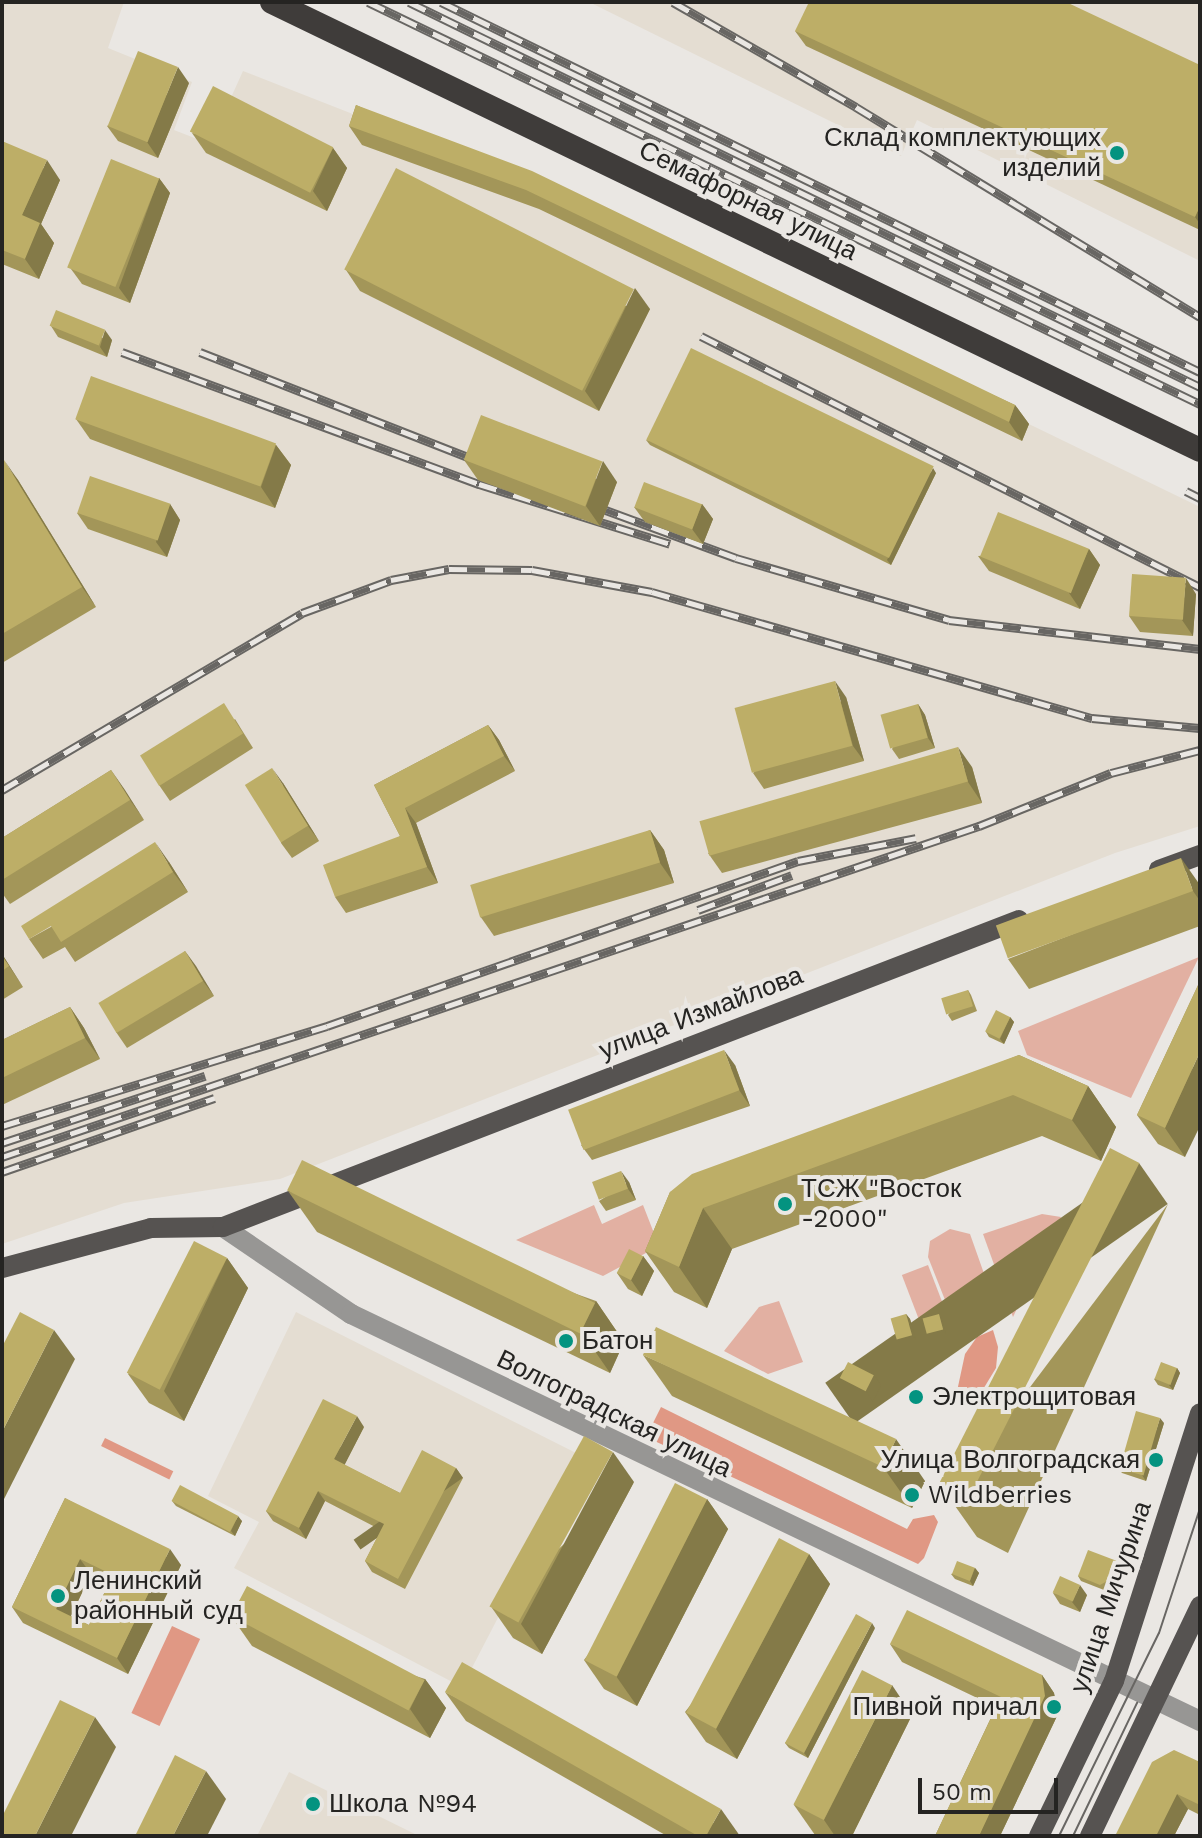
<!DOCTYPE html>
<meta charset="utf-8">
<style>
body{margin:0}
#map{position:relative;width:1202px;height:1838px;overflow:hidden;background:#eae7e3;font-family:"Work Sans",sans-serif}
div>[style]{position:absolute}
.built>*{inset:0;background:#e4ddd2}
.green>*{inset:0;background:#e2b0a2;transform-origin:0 0}
.forest>*{inset:0;background:#e09884;transform-origin:0 0}
.minor>*{height:20px;margin:-10px;padding:0 10px;transform-origin:10px;border-radius:10px;background:#979694}
.major>*{height:20px;margin:-10px;padding:0 10px;transform-origin:10px;border-radius:10px;background:#565351}
.highway>*{height:24px;margin:-12px;padding:0 12px;transform-origin:12px;border-radius:12px;background:#3f3c3a}
.tram>*{height:2px;margin:-1px;padding:0 1px;transform-origin:1px;border-radius:1px;background:#686663}
.rail>*{height:9px;margin-top:-4.5px;transform-origin:0;background:repeating-linear-gradient(90deg,#eae7e3 0 18px,#686663 0 36px);box-sizing:border-box;border-block:2px solid #686663}
.wall>*{inset:0;background:#a39659}
.shaded-wall>*{inset:0;background:#847a48;transform-origin:0 0}
.building>*{inset:0;background:#bdae67;transform-origin:0 0}
.dots>*{width:22px;height:22px;translate:-50% -50%;box-sizing:border-box;border:4px solid #eae7e3;border-radius:50%}
span{translate:-50% -50%;white-space:nowrap;text-align:center;line-height:1.15;-webkit-text-stroke:8px #eae7e3;paint-order:stroke}
.poi-label{font-size:26px;color:#252422}
.right{translate:-100% -50%;text-align:right}
.left{translate:0 -50%;text-align:left}
.street-label{font-size:26px;color:#252422}
.frame{position:absolute;inset:0;border:4px solid #252422;pointer-events:none}
.scale{position:absolute;left:918px;top:1778px;width:140px;height:36px;box-sizing:border-box;border:4px solid #252422;border-top:0;padding-left:10px;font-size:24px;line-height:28px;white-space:nowrap;color:#252422;-webkit-text-stroke:6px #eae7e3;paint-order:stroke}
</style>
<div id="map">
<div class="built">
<i style="clip-path:polygon(2px 2px,124px 2px,108px 48px,192px 82px,174px 130px,210px 144px,243px 71px,546px 190px,1200px 507px,1200px 826px,1115px 853px,280px 1179px,124px 1203px,2px 1244px)"></i>
<i style="clip-path:polygon(589px 2px,1200px 2px,1200px 261px,917px 120px,901px 156px)"></i>
<i style="clip-path:polygon(296px 1312px,582px 1456px,462px 1687px,234px 1568px,259px 1522px,208px 1496px)"></i>
<i style="clip-path:polygon(289px 1772px,419px 1836px,257px 1836px)"></i>
</div>
<div class="green">
<i style="clip-path:polygon(1199px 957px,1131px 1098px,1027px 1055px,1018px 1031px)"></i>
<i style="clip-path:polygon(594px 1205px,602px 1224px,643px 1205px,659px 1246px,603px 1276px,516px 1240px)"></i>
<i style="clip-path:polygon(1042px 1214px,1061px 1217px,1013px 1317px,983px 1234px)"></i>
<i style="clip-path:polygon(950px 1229px,970px 1234px,992px 1296px,985px 1311px,966px 1318px,947px 1305px,928px 1257px,930px 1241px)"></i>
<i style="left:928px;top:1265px;width:53px;height:28px;rotate:69deg"></i>
<i style="clip-path:polygon(779px 1301px,803px 1362px,768px 1374px,724px 1351px,759px 1307px)"></i>
</div>
<div class="forest">
<i style="clip-path:polygon(993px 1330px,998px 1347px,996px 1368px,979px 1396px,956px 1396px,965px 1354px,977px 1337px)"></i>
<i style="clip-path:polygon(661px 1407px,907px 1529px,913px 1519px,934px 1515px,938px 1522px,924px 1558px,918px 1564px,646px 1437px)"></i>
<i style="left:105px;top:1438px;width:76px;height:9px;rotate:26deg"></i>
<i style="left:172px;top:1626px;width:31px;height:96px;rotate:25deg"></i>
</div>
<div class="minor">
<i style="left:223px;top:1227px;width:155px;rotate:34.2deg"></i>
<i style="left:351px;top:1314px;width:942px;rotate:25.61deg"></i>
</div>
<div class="major">
<i style="left:1159px;top:870px;width:44px;rotate:-20.1deg"></i>
<i style="left:2px;top:1268px;width:154px;rotate:-15deg"></i>
<i style="left:151px;top:1228px;width:72px;rotate:-0.8deg"></i>
<i style="left:223px;top:1227px;width:853px;rotate:-21.09deg"></i>
<i style="left:1039px;top:1836px;width:172px;rotate:-64.2deg"></i>
<i style="left:1114px;top:1681px;width:281px;rotate:-72.2deg"></i>
<i style="left:1090px;top:1836px;width:255px;rotate:-64.4deg"></i>
</div>
<div class="highway">
<i style="left:272px;top:2px;width:1030px;rotate:25.77deg"></i>
</div>
<div class="tram">
<i style="left:1059px;top:1836px;width:226px;rotate:-63.8deg"></i>
<i style="left:1159px;top:1633px;width:132px;rotate:-71.8deg"></i>
<i style="left:1073px;top:1836px;width:148px;rotate:-64.3deg"></i>
</div>
<div class="rail">
<i style="left:368px;top:2px;width:924px;rotate:25.79deg"></i>
<i style="left:409px;top:2px;width:880px;rotate:25.95deg"></i>
<i style="left:441px;top:2px;width:844px;rotate:25.99deg"></i>
<i style="left:673px;top:2px;width:211px;rotate:29.8deg"></i>
<i style="left:856px;top:107px;width:403px;rotate:31.4deg"></i>
<i style="left:701px;top:336px;width:559px;rotate:26.7deg"></i>
<i style="left:122px;top:352px;width:381px;rotate:20.3deg"></i>
<i style="left:479px;top:484px;width:200px;rotate:17.4deg"></i>
<i style="left:200px;top:352px;width:309px;rotate:21.4deg"></i>
<i style="left:1186px;top:491px;width:16px;rotate:27deg"></i>
<i style="left:584px;top:502px;width:162px;rotate:20.2deg"></i>
<i style="left:736px;top:558px;width:222px;rotate:16.2deg"></i>
<i style="left:949px;top:620px;width:253px;rotate:6.6deg"></i>
<i style="left:2px;top:790px;width:348px;rotate:-30.5deg"></i>
<i style="left:302px;top:613px;width:95px;rotate:-20.3deg"></i>
<i style="left:391px;top:580px;width:59px;rotate:-10.7deg"></i>
<i style="left:449px;top:569px;width:83px;rotate:0.7deg"></i>
<i style="left:532px;top:570px;width:122px;rotate:10.4deg"></i>
<i style="left:652px;top:592px;width:458px;rotate:16deg"></i>
<i style="left:1092px;top:718px;width:108px;rotate:5.3deg"></i>
<i style="left:698px;top:910px;width:100px;rotate:-20.4deg"></i>
<i style="left:2px;top:1126px;width:340px;rotate:-17.1deg"></i>
<i style="left:327px;top:1026px;width:499px;rotate:-19.3deg"></i>
<i style="left:798px;top:861px;width:120px;rotate:-11deg"></i>
<i style="left:2px;top:1143px;width:214px;rotate:-18.3deg"></i>
<i style="left:2px;top:1157px;width:1032px;rotate:-18.72deg"></i>
<i style="left:979px;top:826px;width:142px;rotate:-21.9deg"></i>
<i style="left:1111px;top:773px;width:92px;rotate:-14.5deg"></i>
<i style="left:2px;top:1172px;width:225px;rotate:-19.2deg"></i>
</div>
<div class="wall">
<i style="clip-path:polygon(795px 31px,1200px 65px,1200px 230px,806px 46px)"></i>
<i style="clip-path:polygon(189px 83px,158px 158px,118px 141px,107px 126px)"></i>
<i style="clip-path:polygon(356px 105px,1015px 405px,1029px 424px,1022px 441px,539px 209px,362px 145px,349px 126px)"></i>
<i style="clip-path:polygon(192px 133px,333px 148px,347px 168px,327px 211px,206px 153px)"></i>
<i style="clip-path:polygon(2px 141px,60px 180px,41px 224px,54px 243px,39px 279px,2px 264px)"></i>
<i style="clip-path:polygon(159px 178px,170px 193px,130px 303px,82px 284px,71px 269px)"></i>
<i style="clip-path:polygon(346px 270px,650px 309px,599px 411px,360px 291px)"></i>
<i style="clip-path:polygon(51px 326px,112px 340px,107px 357px,58px 337px)"></i>
<i style="clip-path:polygon(76px 419px,276px 445px,291px 465px,275px 508px,90px 439px)"></i>
<i style="clip-path:polygon(646px 440px,936px 473px,891px 565px,650px 445px)"></i>
<i style="clip-path:polygon(464px 460px,617px 482px,600px 526px,478px 480px)"></i>
<i style="clip-path:polygon(2px 461px,18px 480px,96px 607px,2px 663px)"></i>
<i style="clip-path:polygon(170px 504px,180px 520px,167px 557px,88px 529px,77px 513px)"></i>
<i style="clip-path:polygon(702px 504px,713px 519px,703px 544px,645px 522px,634px 507px)"></i>
<i style="clip-path:polygon(1089px 549px,1100px 565px,1080px 609px,989px 571px,978px 556px)"></i>
<i style="clip-path:polygon(1196px 594px,1193px 636px,1140px 632px,1129px 616px)"></i>
<i style="clip-path:polygon(846px 697px,864px 761px,764px 789px,753px 773px)"></i>
<i style="clip-path:polygon(918px 704px,925px 715px,935px 748px,899px 759px,892px 749px)"></i>
<i style="clip-path:polygon(235px 719px,253px 748px,170px 801px,159px 785px)"></i>
<i style="clip-path:polygon(488px 725px,499px 740px,515px 771px,416px 823px,438px 883px,346px 913px,335px 897px,400px 836px,374px 785px)"></i>
<i style="clip-path:polygon(972px 767px,982px 803px,722px 873px,708px 853px)"></i>
<i style="clip-path:polygon(111px 770px,144px 820px,10px 904px,2px 893px,2px 838px)"></i>
<i style="clip-path:polygon(283px 783px,319px 841px,292px 858px,281px 843px)"></i>
<i style="clip-path:polygon(650px 830px,664px 850px,674px 883px,494px 936px,480px 916px)"></i>
<i style="clip-path:polygon(169px 862px,188px 892px,75px 962px,65px 947px,43px 959px,29px 939px)"></i>
<i style="clip-path:polygon(1200px 885px,1200px 926px,1029px 989px,1008px 959px)"></i>
<i style="clip-path:polygon(185px 951px,214px 996px,127px 1048px,116px 1032px)"></i>
<i style="clip-path:polygon(2px 954px,23px 987px,2px 1000px)"></i>
<i style="clip-path:polygon(1200px 981px,1185px 1157px,1158px 1144px,1137px 1115px)"></i>
<i style="clip-path:polygon(968px 990px,971px 995px,977px 1011px,952px 1021px,948px 1015px)"></i>
<i style="clip-path:polygon(70px 1007px,84px 1028px,100px 1059px,2px 1105px,2px 1040px)"></i>
<i style="clip-path:polygon(1010px 1017px,1014px 1022px,1004px 1044px,989px 1037px,986px 1032px)"></i>
<i style="clip-path:polygon(1019px 1055px,1088px 1086px,1116px 1127px,1101px 1161px,1042px 1136px,732px 1249px,707px 1308px,674px 1292px,645px 1251px,670px 1192px)"></i>
<i style="clip-path:polygon(735px 1065px,750px 1106px,592px 1160px,581px 1145px)"></i>
<i style="clip-path:polygon(629px 1182px,636px 1200px,606px 1211px,599px 1201px)"></i>
<i style="clip-path:polygon(288px 1191px,596px 1301px,624px 1342px,610px 1373px,317px 1232px)"></i>
<i style="clip-path:polygon(1168px 1204px,1008px 1553px,977px 1537px,948px 1496px)"></i>
<i style="clip-path:polygon(643px 1256px,654px 1271px,642px 1296px,628px 1289px,617px 1273px)"></i>
<i style="clip-path:polygon(227px 1258px,248px 1288px,184px 1421px,149px 1403px,128px 1374px)"></i>
<i style="clip-path:polygon(906px 1314px,910px 1319px,916px 1340px,901px 1344px,897px 1339px)"></i>
<i style="clip-path:polygon(942px 1320px,946px 1334px,930px 1339px,927px 1333px)"></i>
<i style="clip-path:polygon(643px 1355px,925px 1481px,912px 1508px,672px 1396px)"></i>
<i style="clip-path:polygon(1177px 1368px,1180px 1373px,1173px 1390px,1158px 1385px,1154px 1379px)"></i>
<i style="clip-path:polygon(874px 1375px,881px 1385px,873px 1402px,847px 1389px,839px 1378px)"></i>
<i style="clip-path:polygon(1164px 1423px,1146px 1481px,1122px 1473px,1118px 1468px)"></i>
<i style="clip-path:polygon(364px 1427px,344px 1465px,400px 1493px,456px 1468px,463px 1478px,405px 1589px,372px 1572px,365px 1561px,381px 1530px,325px 1501px,306px 1539px,273px 1521px,266px 1511px)"></i>
<i style="clip-path:polygon(634px 1482px,542px 1654px,513px 1638px,492px 1608px)"></i>
<i style="clip-path:polygon(evenodd,65px 1498px,181px 1565px,128px 1674px,23px 1623px,12px 1607px,65px 1498px,91px 1574px,109px 1583px,89px 1625px,71px 1616px,91px 1574px)"></i>
<i style="clip-path:polygon(707px 1499px,728px 1529px,637px 1706px,604px 1689px,584px 1660px)"></i>
<i style="clip-path:polygon(172px 1501px,242px 1521px,235px 1536px,176px 1506px)"></i>
<i style="clip-path:polygon(809px 1554px,830px 1584px,737px 1759px,706px 1742px,685px 1712px)"></i>
<i style="clip-path:polygon(1117px 1561px,1120px 1566px,1113px 1585px,1104px 1590px,1081px 1581px,1078px 1576px)"></i>
<i style="clip-path:polygon(975px 1568px,979px 1573px,973px 1586px,955px 1579px,951px 1574px)"></i>
<i style="clip-path:polygon(1053px 1593px,1087px 1595px,1080px 1612px,1060px 1604px)"></i>
<i style="clip-path:polygon(231px 1616px,425px 1679px,446px 1708px,430px 1738px,252px 1646px)"></i>
<i style="clip-path:polygon(875px 1628px,808px 1758px,789px 1748px,785px 1743px)"></i>
<i style="clip-path:polygon(890px 1644px,1042px 1675px,1054px 1693px,1058px 1714px,1000px 1836px,935px 1836px,996px 1707px,902px 1662px)"></i>
<i style="clip-path:polygon(445px 1692px,740px 1836px,667px 1836px,466px 1721px)"></i>
<i style="clip-path:polygon(912px 1715px,852px 1836px,817px 1836px,815px 1835px,794px 1805px)"></i>
<i style="clip-path:polygon(1200px 1762px,1200px 1815px,1188px 1809px,1174px 1836px,1115px 1836px)"></i>
</div>
<div class="shaded-wall">
<i style="clip-path:polygon(178px 67px,189px 83px,158px 158px,147px 142px)"></i>
<i style="clip-path:polygon(333px 148px,347px 168px,327px 211px,313px 191px)"></i>
<i style="clip-path:polygon(47px 160px,60px 180px,41px 224px,54px 243px,39px 279px,25px 259px,22px 215px)"></i>
<i style="clip-path:polygon(159px 178px,170px 193px,130px 303px,119px 288px)"></i>
<i style="clip-path:polygon(1200px 206px,1200px 224px,1195px 217px)"></i>
<i style="clip-path:polygon(635px 288px,650px 309px,599px 411px,585px 391px)"></i>
<i style="clip-path:polygon(105px 330px,112px 340px,107px 357px,100px 347px)"></i>
<i style="clip-path:polygon(1015px 405px,1029px 424px,1022px 441px,1009px 422px)"></i>
<i style="clip-path:polygon(276px 445px,291px 465px,275px 508px,261px 487px)"></i>
<i style="clip-path:polygon(4px 460px,18px 480px,96px 607px,82px 587px)"></i>
<i style="clip-path:polygon(603px 461px,617px 482px,600px 526px,586px 506px)"></i>
<i style="clip-path:polygon(933px 468px,936px 473px,891px 565px,887px 560px)"></i>
<i style="clip-path:polygon(170px 504px,180px 520px,167px 557px,156px 542px)"></i>
<i style="clip-path:polygon(702px 504px,713px 519px,703px 544px,692px 529px)"></i>
<i style="clip-path:polygon(1089px 549px,1100px 565px,1080px 609px,1069px 593px)"></i>
<i style="clip-path:polygon(1186px 578px,1196px 594px,1193px 636px,1182px 620px)"></i>
<i style="clip-path:polygon(835px 681px,846px 697px,864px 761px,853px 746px)"></i>
<i style="clip-path:polygon(918px 704px,925px 715px,935px 748px,928px 738px)"></i>
<i style="clip-path:polygon(488px 725px,499px 740px,515px 771px,504px 756px)"></i>
<i style="clip-path:polygon(958px 747px,972px 767px,982px 803px,968px 782px)"></i>
<i style="clip-path:polygon(272px 768px,283px 783px,319px 841px,308px 826px)"></i>
<i style="clip-path:polygon(111px 770px,125px 790px,144px 820px,130px 800px)"></i>
<i style="clip-path:polygon(405px 808px,416px 823px,438px 883px,427px 867px)"></i>
<i style="clip-path:polygon(650px 830px,664px 850px,674px 883px,660px 863px)"></i>
<i style="clip-path:polygon(155px 842px,169px 862px,188px 892px,173px 872px)"></i>
<i style="clip-path:polygon(1181px 858px,1200px 885px,1200px 901px,1193px 891px)"></i>
<i style="clip-path:polygon(185px 951px,196px 966px,214px 996px,203px 981px)"></i>
<i style="clip-path:polygon(2px 954px,23px 987px,9px 966px,2px 956px)"></i>
<i style="clip-path:polygon(70px 1007px,84px 1028px,100px 1059px,85px 1038px)"></i>
<i style="clip-path:polygon(1010px 1017px,1014px 1022px,1004px 1044px,1000px 1039px)"></i>
<i style="clip-path:polygon(724px 1050px,735px 1065px,750px 1106px,739px 1090px)"></i>
<i style="clip-path:polygon(1200px 1052px,1200px 1126px,1185px 1157px,1165px 1128px)"></i>
<i style="clip-path:polygon(1088px 1086px,1116px 1127px,1101px 1161px,1072px 1120px)"></i>
<i style="left:1139px;top:1163px;width:50px;height:383px;rotate:55deg"></i>
<i style="clip-path:polygon(621px 1171px,629px 1182px,636px 1200px,628px 1189px)"></i>
<i style="clip-path:polygon(703px 1208px,732px 1249px,707px 1308px,679px 1267px)"></i>
<i style="clip-path:polygon(643px 1256px,654px 1271px,642px 1296px,631px 1280px)"></i>
<i style="clip-path:polygon(227px 1258px,248px 1288px,184px 1421px,164px 1391px)"></i>
<i style="clip-path:polygon(596px 1301px,624px 1342px,610px 1373px,581px 1331px)"></i>
<i style="clip-path:polygon(906px 1314px,910px 1319px,916px 1340px,912px 1335px)"></i>
<i style="clip-path:polygon(939px 1314px,942px 1320px,946px 1334px,943px 1329px)"></i>
<i style="clip-path:polygon(54px 1330px,75px 1359px,2px 1503px,2px 1432px)"></i>
<i style="clip-path:polygon(1177px 1368px,1180px 1373px,1173px 1390px,1169px 1385px)"></i>
<i style="clip-path:polygon(874px 1375px,881px 1385px,873px 1402px,866px 1391px)"></i>
<i style="clip-path:polygon(357px 1416px,364px 1427px,342px 1470px,334px 1459px)"></i>
<i style="clip-path:polygon(1160px 1418px,1164px 1423px,1146px 1481px,1142px 1475px)"></i>
<i style="clip-path:polygon(896px 1439px,925px 1481px,912px 1508px,883px 1467px)"></i>
<i style="clip-path:polygon(613px 1452px,634px 1482px,542px 1654px,521px 1624px)"></i>
<i style="left:456px;top:1468px;width:12px;height:125px;rotate:55deg"></i>
<i style="clip-path:polygon(318px 1491px,325px 1501px,306px 1539px,299px 1528px)"></i>
<i style="clip-path:polygon(707px 1499px,728px 1529px,637px 1706px,616px 1676px)"></i>
<i style="clip-path:polygon(238px 1516px,242px 1521px,235px 1536px,231px 1531px)"></i>
<i style="clip-path:polygon(170px 1549px,181px 1565px,128px 1674px,117px 1658px)"></i>
<i style="clip-path:polygon(809px 1554px,830px 1584px,737px 1759px,716px 1729px)"></i>
<i style="clip-path:polygon(80px 1559px,91px 1574px,67px 1624px,56px 1609px)"></i>
<i style="clip-path:polygon(1117px 1561px,1120px 1566px,1113px 1585px,1109px 1580px)"></i>
<i style="clip-path:polygon(975px 1568px,979px 1573px,973px 1586px,970px 1581px)"></i>
<i style="clip-path:polygon(1080px 1585px,1087px 1595px,1080px 1612px,1072px 1602px)"></i>
<i style="clip-path:polygon(872px 1623px,875px 1628px,808px 1758px,804px 1753px)"></i>
<i style="clip-path:polygon(1042px 1675px,1054px 1693px,1058px 1714px,1000px 1836px,979px 1836px)"></i>
<i style="clip-path:polygon(425px 1679px,446px 1708px,430px 1738px,410px 1709px)"></i>
<i style="clip-path:polygon(892px 1685px,912px 1715px,852px 1836px,835px 1836px,824px 1820px)"></i>
<i style="clip-path:polygon(95px 1717px,116px 1747px,71px 1836px,35px 1836px)"></i>
<i style="clip-path:polygon(206px 1771px,226px 1799px,207px 1836px,173px 1836px)"></i>
<i style="clip-path:polygon(1177px 1794px,1188px 1809px,1174px 1836px,1156px 1836px)"></i>
<i style="clip-path:polygon(721px 1809px,740px 1836px,706px 1836px)"></i>
</div>
<div class="building">
<i style="clip-path:polygon(809px 2px,1066px 2px,1200px 65px,1200px 206px,1195px 217px,795px 31px)"></i>
<i style="left:138px;top:51px;width:43px;height:81px;rotate:22deg"></i>
<i style="left:213px;top:86px;width:135px;height:51px;rotate:27deg"></i>
<i style="clip-path:polygon(356px 105px,532px 171px,1015px 405px,1009px 422px,526px 190px,349px 126px)"></i>
<i style="clip-path:polygon(2px 141px,47px 160px,22px 215px,40px 223px,25px 259px,2px 250px)"></i>
<i style="left:111px;top:159px;width:52px;height:117px;rotate:22deg"></i>
<i style="left:396px;top:168px;width:267px;height:114px;rotate:27deg"></i>
<i style="left:56px;top:310px;width:53px;height:17px;rotate:22deg"></i>
<i style="left:691px;top:348px;width:270px;height:102px;rotate:26deg"></i>
<i style="left:91px;top:376px;width:197px;height:46px;rotate:20deg"></i>
<i style="left:481px;top:415px;width:130px;height:48px;rotate:21deg"></i>
<i style="clip-path:polygon(4px 460px,82px 587px,2px 634px,2px 461px)"></i>
<i style="left:90px;top:476px;width:85px;height:39px;rotate:19deg"></i>
<i style="left:644px;top:482px;width:62px;height:27px;rotate:21deg"></i>
<i style="left:998px;top:512px;width:98px;height:48px;rotate:22deg"></i>
<i style="left:1132px;top:574px;width:54px;height:42px;rotate:4deg"></i>
<i style="left:835px;top:681px;width:67px;height:104px;rotate:75deg"></i>
<i style="left:224px;top:703px;width:36px;height:99px;rotate:58deg"></i>
<i style="left:918px;top:704px;width:35px;height:39px;rotate:74deg"></i>
<i style="clip-path:polygon(488px 725px,504px 756px,405px 808px,427px 867px,335px 897px,323px 865px,400px 836px,374px 785px)"></i>
<i style="left:958px;top:747px;width:36px;height:269px;rotate:74deg"></i>
<i style="left:272px;top:768px;width:68px;height:32px;rotate:58deg"></i>
<i style="clip-path:polygon(111px 770px,130px 800px,2px 880px,2px 838px)"></i>
<i style="left:650px;top:830px;width:34px;height:188px;rotate:73deg"></i>
<i style="clip-path:polygon(155px 842px,173px 872px,61px 942px,51px 926px,29px 939px,21px 926px)"></i>
<i style="left:1181px;top:858px;width:35px;height:197px;rotate:70deg"></i>
<i style="left:185px;top:951px;width:35px;height:101px;rotate:59deg"></i>
<i style="clip-path:polygon(2px 956px,9px 966px,2px 971px)"></i>
<i style="clip-path:polygon(1200px 981px,1200px 1052px,1165px 1128px,1137px 1115px)"></i>
<i style="left:968px;top:990px;width:17px;height:28px;rotate:73deg"></i>
<i style="clip-path:polygon(70px 1007px,85px 1038px,2px 1078px,2px 1040px)"></i>
<i style="left:996px;top:1010px;width:16px;height:24px;rotate:27deg"></i>
<i style="left:724px;top:1050px;width:43px;height:167px;rotate:69deg"></i>
<i style="clip-path:polygon(1019px 1055px,1088px 1086px,1072px 1120px,1013px 1095px,703px 1208px,679px 1267px,645px 1251px,670px 1192px,692px 1174px)"></i>
<i style="left:1110px;top:1148px;width:33px;height:384px;rotate:27deg"></i>
<i style="left:302px;top:1160px;width:326px;height:34px;rotate:26deg"></i>
<i style="left:621px;top:1171px;width:19px;height:31px;rotate:69deg"></i>
<i style="left:194px;top:1241px;width:37px;height:148px;rotate:27deg"></i>
<i style="left:629px;top:1249px;width:16px;height:27px;rotate:27deg"></i>
<i style="clip-path:polygon(20px 1312px,54px 1330px,2px 1432px,2px 1347px)"></i>
<i style="left:906px;top:1314px;width:22px;height:16px;rotate:74deg"></i>
<i style="left:939px;top:1314px;width:16px;height:17px;rotate:75deg"></i>
<i style="left:656px;top:1327px;width:265px;height:31px;rotate:25deg"></i>
<i style="left:848px;top:1362px;width:29px;height:18px;rotate:27deg"></i>
<i style="left:1161px;top:1362px;width:17px;height:18px;rotate:21deg"></i>
<i style="clip-path:polygon(323px 1399px,357px 1416px,334px 1459px,400px 1493px,422px 1450px,456px 1468px,398px 1579px,365px 1561px,384px 1524px,318px 1491px,299px 1528px,266px 1511px)"></i>
<i style="left:1136px;top:1411px;width:25px;height:60px;rotate:16deg"></i>
<i style="left:584px;top:1436px;width:33px;height:195px;rotate:29deg"></i>
<i style="left:675px;top:1483px;width:36px;height:199px;rotate:27deg"></i>
<i style="left:180px;top:1485px;width:66px;height:18px;rotate:28deg"></i>
<i style="clip-path:polygon(evenodd,65px 1498px,170px 1549px,117px 1658px,12px 1607px,65px 1498px,80px 1559px,113px 1575px,89px 1625px,56px 1609px,80px 1559px)"></i>
<i style="left:779px;top:1538px;width:34px;height:198px;rotate:28deg"></i>
<i style="clip-path:polygon(1088px 1550px,1117px 1561px,1109px 1580px,1100px 1585px,1078px 1576px)"></i>
<i style="left:957px;top:1561px;width:19px;height:14px;rotate:21deg"></i>
<i style="left:1060px;top:1576px;width:22px;height:18px;rotate:24deg"></i>
<i style="left:247px;top:1586px;width:201px;height:34px;rotate:28deg"></i>
<i style="clip-path:polygon(907px 1610px,1042px 1675px,1045px 1696px,979px 1836px,935px 1836px,1001px 1697px,890px 1644px)"></i>
<i style="clip-path:polygon(856px 1614px,872px 1623px,804px 1753px,785px 1743px)"></i>
<i style="clip-path:polygon(462px 1662px,721px 1809px,706px 1836px,698px 1836px,445px 1692px)"></i>
<i style="left:862px;top:1670px;width:34px;height:151px;rotate:27deg"></i>
<i style="clip-path:polygon(60px 1700px,95px 1717px,35px 1836px,2px 1836px,2px 1817px)"></i>
<i style="clip-path:polygon(1174px 1750px,1200px 1762px,1200px 1805px,1177px 1794px,1156px 1836px,1115px 1836px,1152px 1762px)"></i>
<i style="clip-path:polygon(175px 1755px,206px 1771px,173px 1836px,135px 1836px)"></i>
</div>
<div class="dots">
<i style="left:1117px;top:153px;background:#049380"></i>
<i style="left:785px;top:1204px;background:#049380"></i>
<i style="left:566px;top:1341px;background:#049380"></i>
<i style="left:916px;top:1397px;background:#049380"></i>
<i style="left:1156px;top:1460px;background:#049380"></i>
<i style="left:912px;top:1495px;background:#049380"></i>
<i style="left:58px;top:1596px;background:#049380"></i>
<i style="left:1054px;top:1707px;background:#049380"></i>
<i style="left:313px;top:1804px;background:#049380"></i>
</div>
<div class="poi-label">
<span class="right" style="left:1101px;top:153px">Склад комплектующих<br>изделий</span>
<span class="left" style="left:801px;top:1204px">ТСЖ "Восток<br>-2000"</span>
<span class="left" style="left:582px;top:1341px">Батон</span>
<span class="left" style="left:932px;top:1397px">Электрощитовая</span>
<span class="right" style="left:1140px;top:1460px">Улица Волгоградская</span>
<span class="left" style="left:928px;top:1495px">Wildberries</span>
<span class="left" style="left:74px;top:1596px">Ленинский<br>районный суд</span>
<span class="right" style="left:1038px;top:1707px">Пивной причал</span>
<span class="left" style="left:329px;top:1804px">Школа №94</span>
</div>
<div class="street-label">
<span style="left:748px;top:201px;rotate:26deg">Семафорная улица</span>
<span style="left:701px;top:1013px;rotate:-21deg">улица Измайлова</span>
<span style="left:614px;top:1414px;rotate:26deg">Волгоградская улица</span>
<span style="left:1111px;top:1597px;rotate:-71deg">улица Мичурина</span>
</div>
<div class="frame"></div>
<div class="scale">50 m</div>
</div>
